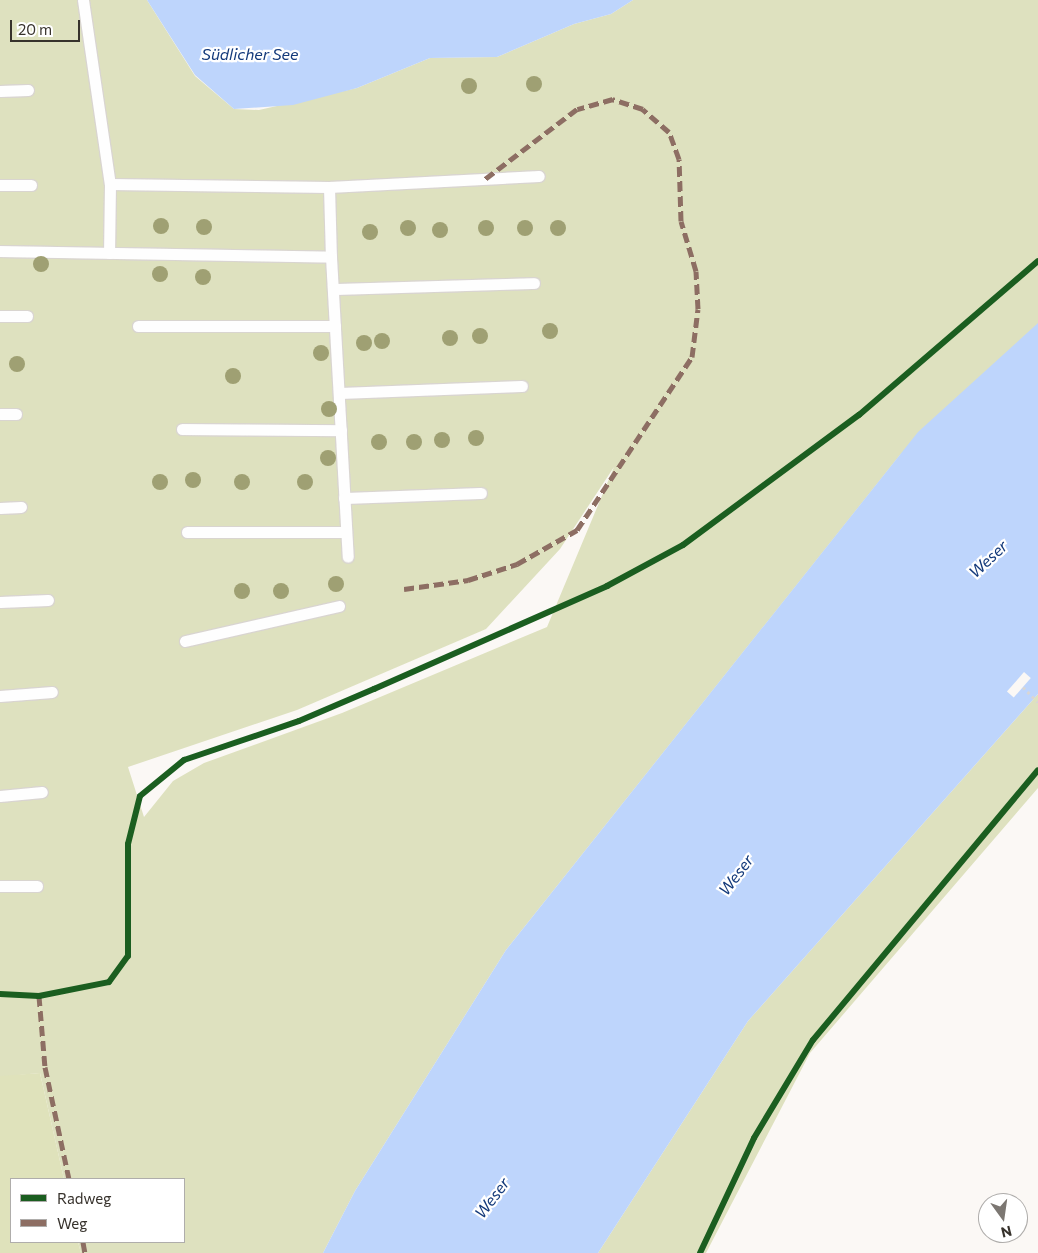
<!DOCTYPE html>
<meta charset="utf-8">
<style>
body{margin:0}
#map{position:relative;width:1038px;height:1253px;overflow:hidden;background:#fbf8f5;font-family:Commissioner,sans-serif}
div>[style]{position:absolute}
.green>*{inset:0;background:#dee1bf}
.forest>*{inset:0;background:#dfe2bb}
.water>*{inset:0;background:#bed5fc}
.pier>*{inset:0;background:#fbf8f5;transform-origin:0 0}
.path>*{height:3px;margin-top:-1.5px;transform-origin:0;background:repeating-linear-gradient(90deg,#d8d6d5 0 2.5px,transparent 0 6.5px)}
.roads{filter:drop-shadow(1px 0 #d9d5d0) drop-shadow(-1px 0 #d9d5d0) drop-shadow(0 1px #d9d5d0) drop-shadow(0 -1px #d9d5d0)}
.lane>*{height:11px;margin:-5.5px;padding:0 5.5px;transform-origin:5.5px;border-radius:5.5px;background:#fefefe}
.quiet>*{height:5px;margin-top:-2.5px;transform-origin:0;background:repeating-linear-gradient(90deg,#8d6e63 0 10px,transparent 0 15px)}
.cycleway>*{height:6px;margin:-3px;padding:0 3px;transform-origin:3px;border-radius:3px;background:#1b5e20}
.trees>*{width:16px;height:16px;margin:-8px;border-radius:50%;background:#9fa073}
span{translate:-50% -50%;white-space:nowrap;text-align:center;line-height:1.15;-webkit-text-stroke:4.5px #fff;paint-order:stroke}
.water-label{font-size:16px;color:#143a7b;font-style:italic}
.legend{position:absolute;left:10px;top:1178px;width:175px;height:65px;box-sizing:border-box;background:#fff;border:1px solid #afadab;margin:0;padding:6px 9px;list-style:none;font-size:15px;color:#37322c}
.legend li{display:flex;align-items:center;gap:10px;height:25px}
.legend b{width:25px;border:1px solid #afadab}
.north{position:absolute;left:978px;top:1193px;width:50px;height:50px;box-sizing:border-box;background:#fff;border:1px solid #afadab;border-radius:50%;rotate:166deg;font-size:14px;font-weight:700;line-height:20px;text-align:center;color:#37322c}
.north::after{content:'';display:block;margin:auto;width:18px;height:22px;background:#7c7772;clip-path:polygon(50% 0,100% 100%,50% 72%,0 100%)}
.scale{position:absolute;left:10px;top:20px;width:70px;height:22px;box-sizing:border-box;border:2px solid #37322c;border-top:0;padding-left:6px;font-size:15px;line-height:18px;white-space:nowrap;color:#37322c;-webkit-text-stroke:4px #fff;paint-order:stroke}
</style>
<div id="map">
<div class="green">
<i style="clip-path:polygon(evenodd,0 0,147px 0,195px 76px,234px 109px,259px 110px,357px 88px,430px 58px,497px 57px,574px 24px,611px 14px,633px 0,1038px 0,1038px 326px,900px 455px,506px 950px,355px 1191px,323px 1253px,81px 1253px,78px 1242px,184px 1242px,184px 1179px,64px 1179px,40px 1073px,19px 1075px,11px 1242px,0 1253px,0 0,614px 467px,547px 627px,342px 713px,204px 763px,173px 781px,144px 817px,128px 767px,297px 710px,486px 629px,560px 549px,614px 467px)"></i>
<i style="clip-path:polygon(1038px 694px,1038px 788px,810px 1053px,706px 1253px,598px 1253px,748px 1021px)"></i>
</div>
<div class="forest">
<i style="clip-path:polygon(40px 1073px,64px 1179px,11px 1179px,11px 1242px,78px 1242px,81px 1253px,0 1253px,0 1076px)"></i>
</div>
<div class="water">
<i style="clip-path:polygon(147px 0,633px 0,611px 14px,574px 24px,497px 57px,430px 58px,357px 88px,293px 105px,234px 109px,195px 75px)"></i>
<i style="clip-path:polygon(1038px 323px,1038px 694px,748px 1021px,598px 1253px,323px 1253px,355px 1191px,506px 950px,918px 432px)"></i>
</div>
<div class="pier">
<i style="left:1024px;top:672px;width:9px;height:26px;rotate:41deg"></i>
</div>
<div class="path">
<i style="left:1023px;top:687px;width:21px;rotate:45deg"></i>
</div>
<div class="roads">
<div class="lane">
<i style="left:83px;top:0;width:186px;rotate:81.7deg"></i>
<i style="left:110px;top:184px;width:69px;rotate:90.8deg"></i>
<i style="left:0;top:91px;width:28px;rotate:-2deg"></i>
<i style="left:110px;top:184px;width:219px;rotate:0.8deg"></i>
<i style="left:329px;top:187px;width:210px;rotate:-3deg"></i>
<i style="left:0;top:185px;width:31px"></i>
<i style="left:329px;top:187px;width:70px;rotate:88.4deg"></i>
<i style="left:0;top:251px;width:331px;rotate:1deg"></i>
<i style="left:331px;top:257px;width:300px;rotate:86.8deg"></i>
<i style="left:333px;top:289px;width:201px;rotate:-1.7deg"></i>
<i style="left:0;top:316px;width:27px"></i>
<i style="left:138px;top:326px;width:197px"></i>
<i style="left:339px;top:393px;width:183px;rotate:-2.2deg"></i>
<i style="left:0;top:414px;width:16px"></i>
<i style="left:182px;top:429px;width:159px;rotate:0.4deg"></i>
<i style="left:344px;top:498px;width:137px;rotate:-2.1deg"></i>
<i style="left:0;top:508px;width:21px;rotate:-3deg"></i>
<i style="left:187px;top:532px;width:159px"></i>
<i style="left:0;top:602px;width:48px;rotate:-2.4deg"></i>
<i style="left:185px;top:641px;width:158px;rotate:-12.8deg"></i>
<i style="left:0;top:696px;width:52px;rotate:-4.4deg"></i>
<i style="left:0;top:796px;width:42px;rotate:-5.4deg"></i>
<i style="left:0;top:886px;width:37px"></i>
</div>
</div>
<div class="quiet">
<i style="left:404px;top:589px;width:65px;rotate:-8deg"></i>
<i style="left:468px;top:580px;width:52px;rotate:-18.1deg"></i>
<i style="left:517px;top:564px;width:69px;rotate:-29.5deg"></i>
<i style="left:577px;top:530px;width:208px;rotate:-56.4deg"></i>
<i style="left:692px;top:357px;width:48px;rotate:-82.9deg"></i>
<i style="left:698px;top:309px;width:38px;rotate:-93deg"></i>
<i style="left:696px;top:271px;width:52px;rotate:-106.7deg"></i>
<i style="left:681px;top:221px;width:62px;rotate:-91.8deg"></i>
<i style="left:679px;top:159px;width:29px;rotate:-110deg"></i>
<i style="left:669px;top:132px;width:35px;rotate:-139deg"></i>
<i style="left:643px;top:109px;width:32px;rotate:-162deg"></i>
<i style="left:613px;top:99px;width:37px;rotate:164deg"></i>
<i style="left:577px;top:109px;width:116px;rotate:142.7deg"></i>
<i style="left:36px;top:996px;width:3px"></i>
<i style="left:39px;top:996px;width:71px;rotate:85.2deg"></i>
<i style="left:45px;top:1067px;width:115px;rotate:77.9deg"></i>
<i style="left:83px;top:1242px;width:11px;rotate:80deg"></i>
</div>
<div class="cycleway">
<i style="left:0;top:994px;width:39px;rotate:3deg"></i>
<i style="left:39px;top:996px;width:71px;rotate:-11.3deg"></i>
<i style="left:109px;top:982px;width:32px;rotate:-54deg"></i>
<i style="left:128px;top:956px;width:112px;rotate:-90deg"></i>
<i style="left:128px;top:844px;width:49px;rotate:-76deg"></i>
<i style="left:140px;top:796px;width:57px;rotate:-39.3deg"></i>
<i style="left:184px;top:760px;width:121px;rotate:-18.7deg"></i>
<i style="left:299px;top:721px;width:82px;rotate:-23.1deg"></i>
<i style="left:374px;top:689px;width:255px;rotate:-23.8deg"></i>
<i style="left:607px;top:586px;width:86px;rotate:-28.3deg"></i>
<i style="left:683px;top:545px;width:219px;rotate:-36.5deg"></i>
<i style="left:859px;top:415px;width:236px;rotate:-40.7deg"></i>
<i style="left:700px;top:1253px;width:127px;rotate:-64.8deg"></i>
<i style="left:754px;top:1138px;width:114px;rotate:-59deg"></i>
<i style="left:813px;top:1040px;width:351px;rotate:-50.2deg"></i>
</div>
<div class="trees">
<i style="left:534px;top:84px"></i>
<i style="left:469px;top:86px"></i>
<i style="left:161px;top:226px"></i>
<i style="left:204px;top:227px"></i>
<i style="left:408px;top:228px"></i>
<i style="left:486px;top:228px"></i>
<i style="left:525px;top:228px"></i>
<i style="left:558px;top:228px"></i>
<i style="left:440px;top:230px"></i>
<i style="left:370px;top:232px"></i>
<i style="left:41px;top:264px"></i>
<i style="left:160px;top:274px"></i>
<i style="left:203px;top:277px"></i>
<i style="left:550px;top:331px"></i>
<i style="left:480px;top:336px"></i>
<i style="left:450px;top:338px"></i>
<i style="left:382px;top:341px"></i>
<i style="left:364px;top:343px"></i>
<i style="left:321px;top:353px"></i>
<i style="left:17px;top:364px"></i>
<i style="left:233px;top:376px"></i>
<i style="left:329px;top:409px"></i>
<i style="left:476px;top:438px"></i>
<i style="left:442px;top:440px"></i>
<i style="left:379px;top:442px"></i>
<i style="left:414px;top:442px"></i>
<i style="left:328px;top:458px"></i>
<i style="left:193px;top:480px"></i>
<i style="left:160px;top:482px"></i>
<i style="left:242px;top:482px"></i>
<i style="left:305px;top:482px"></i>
<i style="left:336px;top:584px"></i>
<i style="left:242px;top:591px"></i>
<i style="left:281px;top:591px"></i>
</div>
<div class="water-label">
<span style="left:250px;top:54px">Südlicher See</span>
<span style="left:988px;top:559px;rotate:-43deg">Weser</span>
<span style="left:736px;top:875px;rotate:-53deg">Weser</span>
<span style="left:492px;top:1198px;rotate:-53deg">Weser</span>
</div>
<ul class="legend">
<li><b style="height:6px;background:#1b5e20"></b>Radweg</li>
<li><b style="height:6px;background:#8d6e63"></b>Weg</li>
</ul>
<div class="north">N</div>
<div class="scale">20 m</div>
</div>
